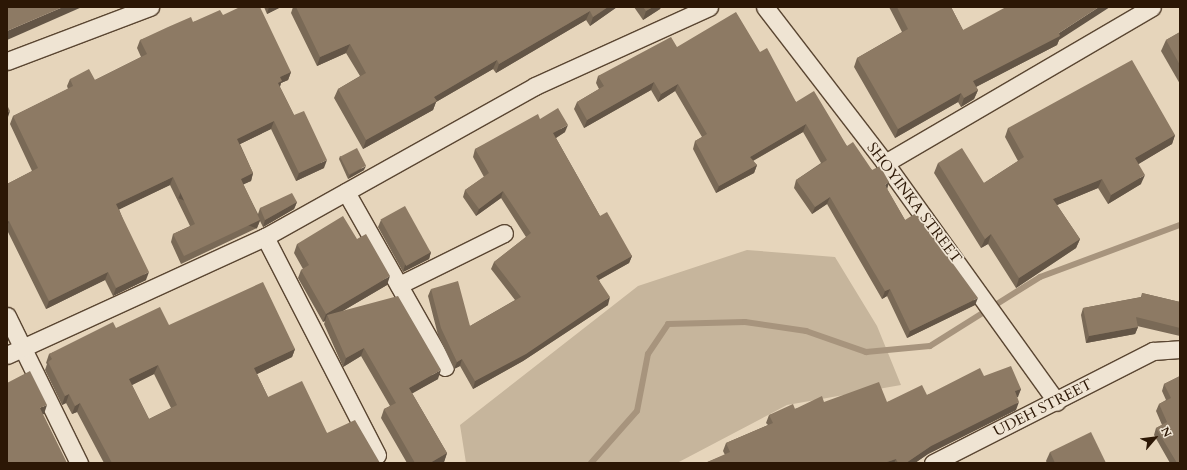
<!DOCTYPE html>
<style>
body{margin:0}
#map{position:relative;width:1187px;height:470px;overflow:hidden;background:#e6d5bb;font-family:Cardo,serif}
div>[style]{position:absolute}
.green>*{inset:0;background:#c6b59c}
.stream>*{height:6px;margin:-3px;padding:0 3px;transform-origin:3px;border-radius:3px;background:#a7947d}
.roads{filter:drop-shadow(1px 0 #5a4632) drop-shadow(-1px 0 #5a4632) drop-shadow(0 1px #5a4632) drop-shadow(0 -1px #5a4632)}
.street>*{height:17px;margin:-8.5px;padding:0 8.5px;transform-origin:8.5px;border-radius:8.5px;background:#efe4d3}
.wall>*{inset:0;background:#796956}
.shaded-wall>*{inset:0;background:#635546;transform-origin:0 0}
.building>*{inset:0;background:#8d7a64;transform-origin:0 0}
span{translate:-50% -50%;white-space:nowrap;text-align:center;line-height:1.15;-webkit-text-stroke:3.5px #efe4d3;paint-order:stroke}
.street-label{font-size:15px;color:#2c1705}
.frame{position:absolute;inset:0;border:8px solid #2c1705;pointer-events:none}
.north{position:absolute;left:1135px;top:418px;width:40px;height:40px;-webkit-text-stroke:3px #efe4d3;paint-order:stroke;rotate:62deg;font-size:11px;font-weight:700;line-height:16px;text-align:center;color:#2c1705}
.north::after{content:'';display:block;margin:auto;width:14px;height:18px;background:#2c1705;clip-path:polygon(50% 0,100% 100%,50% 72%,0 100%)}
</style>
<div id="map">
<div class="green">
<i style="clip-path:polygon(747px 250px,835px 257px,877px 326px,901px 385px,787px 405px,677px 463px,466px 463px,460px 425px,638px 286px)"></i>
</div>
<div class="stream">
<i style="left:591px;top:463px;width:69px;rotate:-48.5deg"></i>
<i style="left:637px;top:411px;width:58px;rotate:-79.1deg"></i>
<i style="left:648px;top:354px;width:36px;rotate:-56deg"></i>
<i style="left:668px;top:324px;width:77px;rotate:-1.5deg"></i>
<i style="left:745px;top:322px;width:62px;rotate:8.4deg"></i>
<i style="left:806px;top:331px;width:64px;rotate:19.3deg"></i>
<i style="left:866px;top:352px;width:64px;rotate:-5.4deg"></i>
<i style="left:930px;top:346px;width:130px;rotate:-32.1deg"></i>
<i style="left:1040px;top:277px;width:149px;rotate:-20.4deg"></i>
</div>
<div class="roads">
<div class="street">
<i style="left:765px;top:7px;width:197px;rotate:52.4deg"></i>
<i style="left:885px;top:163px;width:294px;rotate:54.3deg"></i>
<i style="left:7px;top:61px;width:153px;rotate:-20.7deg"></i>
<i style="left:885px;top:163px;width:309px;rotate:-30.3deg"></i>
<i style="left:346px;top:192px;width:201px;rotate:60.5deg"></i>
<i style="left:265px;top:237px;width:245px;rotate:62.8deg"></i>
<i style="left:399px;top:285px;width:117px;rotate:-26.3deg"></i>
<i style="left:7px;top:316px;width:164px;rotate:63.9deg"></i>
<i style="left:7px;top:355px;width:284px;rotate:-24.6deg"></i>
<i style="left:265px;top:237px;width:309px;rotate:-29.2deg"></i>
<i style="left:535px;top:86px;width:191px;rotate:-24.4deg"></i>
<i style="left:933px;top:463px;width:247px;rotate:-27deg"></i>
<i style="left:1153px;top:351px;width:27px;rotate:-4deg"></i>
</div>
</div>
<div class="wall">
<i style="clip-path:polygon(264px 7px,281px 7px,267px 14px)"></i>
<i style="clip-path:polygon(293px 7px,617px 7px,590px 26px,586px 20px,496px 73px,493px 69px,436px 102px,433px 110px,363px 149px,334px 98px,338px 89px,360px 76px,346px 53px,317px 66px,291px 13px)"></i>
<i style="clip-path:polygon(634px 7px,661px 7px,660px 9px,643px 20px)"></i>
<i style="clip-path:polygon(889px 7px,951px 7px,963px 30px,1059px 40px,1057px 45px,976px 87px,978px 90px,974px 99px,961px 107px,958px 102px,895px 138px,854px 67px,857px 58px,902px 32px)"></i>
<i style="clip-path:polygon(223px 15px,291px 72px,288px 80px,281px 83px,280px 87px,294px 115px,324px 168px,296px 181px,271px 129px,240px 144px,253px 173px,251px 181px,243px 184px,258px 214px,260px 208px,297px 202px,294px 209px,263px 227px,260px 221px,257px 228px,181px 264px,171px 242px,173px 234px,190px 226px,170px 185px,119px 209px,146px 280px,113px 296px,105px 280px,46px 309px,7px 230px,7px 184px,32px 171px,10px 124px,13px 116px,68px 89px,67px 86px,70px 79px,95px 80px,141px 57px,137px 48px,140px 40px,193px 22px)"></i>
<i style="clip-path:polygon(1180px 32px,1180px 84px,1161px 51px,1166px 40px)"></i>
<i style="clip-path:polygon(677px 47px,760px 52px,796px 102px,847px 146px,872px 170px,887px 189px,905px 220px,975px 305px,907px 338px,887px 296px,882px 299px,827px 204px,812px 214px,794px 188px,796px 180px,821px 163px,803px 132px,753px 161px,757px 165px,754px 173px,716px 193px,693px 149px,695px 141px,702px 137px,675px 91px,658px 102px,651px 90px,584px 128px,574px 109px,577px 102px,599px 89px,596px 83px,598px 76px)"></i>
<i style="clip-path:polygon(540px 119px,565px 132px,556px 138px,600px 216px,632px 256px,629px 263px,599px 280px,608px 305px,523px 361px,473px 389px,460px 366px,454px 369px,438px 335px,428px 296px,431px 289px,470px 326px,515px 300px,491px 269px,494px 262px,526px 237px,501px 198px,476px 216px,463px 197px,465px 190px,484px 177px,473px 157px,475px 149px)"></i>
<i style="clip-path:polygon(1008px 128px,1175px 135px,1172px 144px,1138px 164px,1141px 184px,1108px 204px,1098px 188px,1057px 205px,1080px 239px,1076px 248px,1016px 288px,988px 244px,981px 248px,934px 173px,938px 163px,984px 183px,1018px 161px,1005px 137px)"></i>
<i style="clip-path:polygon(340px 156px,364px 170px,348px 179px,339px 159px)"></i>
<i style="clip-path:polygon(381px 220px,431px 252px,429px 259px,403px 272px,378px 227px)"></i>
<i style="clip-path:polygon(357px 239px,387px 285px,341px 312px,438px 379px,412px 393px,447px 453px,444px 462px,442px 463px,407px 463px,381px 418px,384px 409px,390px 406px,361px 356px,343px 367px,324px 324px,325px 321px,323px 322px,298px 278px,301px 270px,303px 269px,294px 253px,297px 244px)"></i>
<i style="clip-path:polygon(1142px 293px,1180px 302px,1180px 336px,1137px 326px,1138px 327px,1135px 334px,1086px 343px,1081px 315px,1083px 308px,1141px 297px)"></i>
<i style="clip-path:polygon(evenodd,169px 325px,295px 349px,292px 357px,257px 374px,268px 397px,327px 433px,380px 463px,104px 463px,77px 412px,72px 414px,66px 403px,62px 405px,45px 370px,47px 364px,46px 363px,49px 354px,116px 328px,169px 325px,154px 374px,171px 408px,149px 419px,132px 385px,154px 374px)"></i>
<i style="clip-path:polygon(984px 376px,1021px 389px,1017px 397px,1016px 410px,928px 454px,915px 463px,705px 463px,725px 455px,723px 451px,726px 443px,768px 425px,766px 423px,769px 415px,824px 402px,887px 402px,927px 395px)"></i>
<i style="clip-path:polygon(1180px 376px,1180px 463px,1170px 463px,1154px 435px,1156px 428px,1162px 425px,1156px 411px,1159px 404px,1166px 400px,1162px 391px,1164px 384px)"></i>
<i style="clip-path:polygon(1050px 452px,1106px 463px,1047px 463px,1046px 461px)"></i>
</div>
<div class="shaded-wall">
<i style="clip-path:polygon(63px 7px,82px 7px,7px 40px,7px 31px)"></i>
<i style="clip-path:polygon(269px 7px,281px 7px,267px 14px)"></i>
<i style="clip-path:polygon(608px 7px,617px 7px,590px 26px,593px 17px)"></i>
<i style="clip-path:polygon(653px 7px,661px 7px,660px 9px,643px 20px,646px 11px)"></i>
<i style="clip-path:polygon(1099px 7px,1110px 7px,1059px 40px,1057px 45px,970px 90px,973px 81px,1059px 33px)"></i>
<i style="clip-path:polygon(590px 11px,586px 20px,496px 73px,499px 64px)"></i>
<i style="clip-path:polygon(350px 44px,346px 53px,317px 66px,320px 57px)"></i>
<i style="clip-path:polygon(497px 60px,493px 69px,436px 102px,433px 110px,363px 149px,366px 140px,434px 97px)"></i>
<i style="clip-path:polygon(291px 72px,288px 80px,281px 83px,279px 89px,278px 83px,280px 77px)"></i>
<i style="clip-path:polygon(654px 82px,651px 90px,584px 128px,587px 120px)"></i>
<i style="clip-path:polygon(678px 84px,675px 91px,658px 102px,661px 94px)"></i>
<i style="clip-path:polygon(978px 90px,974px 99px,961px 107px,964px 98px)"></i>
<i style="clip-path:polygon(961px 93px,958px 102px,895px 138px,898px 129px)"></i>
<i style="clip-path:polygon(10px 111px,8px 117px,7px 118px,7px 113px)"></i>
<i style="clip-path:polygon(274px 121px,271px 129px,234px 147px,237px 139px)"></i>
<i style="clip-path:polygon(806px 124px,803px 132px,747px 164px,750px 157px)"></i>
<i style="clip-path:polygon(568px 125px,565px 132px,551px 141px,553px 133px)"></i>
<i style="clip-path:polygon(1175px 135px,1172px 144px,1132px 168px,1135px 158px)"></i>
<i style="clip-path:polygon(327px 160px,324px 168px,296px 181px,299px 173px)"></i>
<i style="clip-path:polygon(757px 165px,754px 173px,716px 193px,719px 186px)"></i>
<i style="clip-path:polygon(366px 166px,364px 170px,348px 179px,350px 175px)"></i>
<i style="clip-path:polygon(253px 173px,251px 181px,238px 187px,241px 179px)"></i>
<i style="clip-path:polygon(1145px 175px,1141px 184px,1108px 204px,1111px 195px)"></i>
<i style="clip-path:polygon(173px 177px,170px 185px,114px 212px,116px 204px)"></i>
<i style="clip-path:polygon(1102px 179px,1098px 188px,1050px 208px,1053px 199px)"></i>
<i style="clip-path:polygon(889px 182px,887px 190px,885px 185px)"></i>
<i style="clip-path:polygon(503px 191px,501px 198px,476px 216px,479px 209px)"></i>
<i style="clip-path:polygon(830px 197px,827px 204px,812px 214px,815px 207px)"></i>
<i style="clip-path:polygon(297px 202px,294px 209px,263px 227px,265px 220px)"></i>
<i style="left:260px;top:220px;width:9px;height:84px;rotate:111deg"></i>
<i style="clip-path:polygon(9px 221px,7px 227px,7px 222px)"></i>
<i style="clip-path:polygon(991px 234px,988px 244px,981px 248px,985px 239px)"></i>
<i style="clip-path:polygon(1080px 239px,1076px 248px,1016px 288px,1019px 278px)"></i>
<i style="clip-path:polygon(431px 252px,429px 259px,403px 272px,405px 265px)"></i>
<i style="clip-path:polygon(632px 256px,629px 263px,593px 283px,596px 276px)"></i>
<i style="clip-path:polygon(108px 272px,105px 280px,46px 309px,49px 301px)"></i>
<i style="clip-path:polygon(149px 272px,146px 280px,113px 296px,116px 288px)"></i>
<i style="clip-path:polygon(390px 276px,387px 285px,329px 319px,327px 315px,325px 321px,323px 322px,326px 314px)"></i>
<i style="clip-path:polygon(890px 289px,887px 296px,882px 299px,885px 291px)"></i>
<i style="clip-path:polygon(610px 297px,608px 305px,523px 361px,473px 389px,475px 381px)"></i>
<i style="clip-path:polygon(978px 298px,975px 305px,907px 338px,910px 331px)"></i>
<i style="clip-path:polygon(1138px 327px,1135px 334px,1086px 343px,1089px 336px)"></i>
<i style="clip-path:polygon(364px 348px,361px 356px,343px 367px,346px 358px)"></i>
<i style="clip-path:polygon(295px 349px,292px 357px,251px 377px,254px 368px)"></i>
<i style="clip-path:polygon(462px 359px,460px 366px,454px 369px,457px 362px)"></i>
<i style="clip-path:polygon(158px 365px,154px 374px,126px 388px,129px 379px)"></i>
<i style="clip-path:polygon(441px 370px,438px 379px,406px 397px,409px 388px)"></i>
<i style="clip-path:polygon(1021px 389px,1018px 397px,1012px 399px,1015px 391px)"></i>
<i style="clip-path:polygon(69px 394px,66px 403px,62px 405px,65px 396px)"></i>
<i style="clip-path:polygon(1019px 402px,1016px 410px,928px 454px,915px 463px,906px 463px,931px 446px)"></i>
<i style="clip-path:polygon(80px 403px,77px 412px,72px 414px,75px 406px)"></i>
<i style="clip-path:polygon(47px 405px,44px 414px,37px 417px,40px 408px)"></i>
<i style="clip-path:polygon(447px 453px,444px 462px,442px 463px,430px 463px)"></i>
<i style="clip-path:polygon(896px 459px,894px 463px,884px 463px)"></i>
</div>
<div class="building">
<i style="clip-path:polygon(7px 7px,63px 7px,7px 31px)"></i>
<i style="clip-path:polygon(240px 7px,260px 7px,291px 72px,280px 77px,282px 81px,278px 83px,294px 115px,304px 111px,327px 160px,299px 173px,274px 121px,237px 139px,253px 173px,241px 179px,260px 220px,184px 256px,173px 234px,195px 224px,173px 177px,116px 204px,149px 272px,116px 288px,108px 272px,49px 301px,9px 221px,7px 222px,7px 184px,38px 168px,13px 116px,73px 86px,70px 79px,89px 69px,95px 80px,147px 54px,140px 40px,168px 27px,191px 17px,193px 22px,220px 10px,223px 15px)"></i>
<i style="clip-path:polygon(296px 7px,608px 7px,593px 17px,590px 11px,499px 64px,497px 60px,434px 97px,437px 101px,366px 140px,338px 89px,366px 73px,350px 44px,320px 57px)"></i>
<i style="clip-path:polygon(643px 7px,653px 7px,646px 11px)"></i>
<i style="clip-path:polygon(897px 7px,951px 7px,963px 30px,1006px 7px,1099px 7px,1059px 33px,1060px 36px,973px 81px,978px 90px,964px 98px,961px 93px,898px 129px,857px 58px,908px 29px)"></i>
<i style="clip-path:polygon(736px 12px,760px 52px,767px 48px,796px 102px,814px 91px,847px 146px,853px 142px,872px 170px,880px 166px,889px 182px,885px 185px,905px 220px,916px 213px,978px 298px,910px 331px,890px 289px,885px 291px,830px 197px,815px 207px,796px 180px,827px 160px,806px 124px,750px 157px,757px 165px,719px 186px,695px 141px,707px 134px,678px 84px,661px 94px,654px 82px,587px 120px,577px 102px,604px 86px,598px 76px,671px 37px,677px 47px)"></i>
<i style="clip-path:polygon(1180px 32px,1180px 65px,1166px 40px)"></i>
<i style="clip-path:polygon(1132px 60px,1175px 135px,1135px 158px,1145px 175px,1111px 195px,1102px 179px,1053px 199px,1080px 239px,1019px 278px,991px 234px,985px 239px,938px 163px,962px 148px,984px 183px,1024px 157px,1008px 128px)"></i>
<i style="clip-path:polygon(7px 105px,10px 111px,7px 113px)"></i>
<i style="clip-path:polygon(558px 108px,568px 125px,553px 133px,600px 216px,607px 212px,632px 256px,596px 276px,610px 297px,526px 354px,475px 381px,462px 359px,457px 362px,441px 328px,431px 289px,458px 281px,470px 326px,521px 297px,494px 262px,531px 233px,503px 191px,479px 209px,465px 190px,489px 173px,475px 149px,538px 114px,540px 119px)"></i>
<i style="left:357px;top:148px;width:20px;height:19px;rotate:63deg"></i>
<i style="clip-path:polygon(292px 193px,297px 202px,265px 220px,260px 208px)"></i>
<i style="left:405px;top:206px;width:53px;height:28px;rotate:61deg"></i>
<i style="clip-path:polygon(343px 216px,357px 239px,366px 234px,390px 276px,326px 314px,301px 270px,309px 265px,297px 244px)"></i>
<i style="clip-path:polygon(evenodd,263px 282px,295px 349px,254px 368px,268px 397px,302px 381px,327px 433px,355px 420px,380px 463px,112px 463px,80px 403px,75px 406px,69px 394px,65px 396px,48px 362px,52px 359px,49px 354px,113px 322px,116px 328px,160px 307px,169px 325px,263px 282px,158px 365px,177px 405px,149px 419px,129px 379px,158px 365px)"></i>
<i style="clip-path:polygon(1142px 293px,1180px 302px,1180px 328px,1136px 317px,1138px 327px,1089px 336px,1083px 308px,1142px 297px)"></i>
<i style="clip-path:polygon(398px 296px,441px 370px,409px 388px,447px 453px,430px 463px,415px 463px,384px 409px,396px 403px,364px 348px,346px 358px,327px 315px)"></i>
<i style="clip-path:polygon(1011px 366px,1021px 389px,1015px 391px,1019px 402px,931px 446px,906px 463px,898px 463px,896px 459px,884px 463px,705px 463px,730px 452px,726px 443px,773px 423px,769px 415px,793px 404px,795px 409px,822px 396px,824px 402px,879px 382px,887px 402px,922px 385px,927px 395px,980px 368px,984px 376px)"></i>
<i style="clip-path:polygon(30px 371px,47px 405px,40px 408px,67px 463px,7px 463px,7px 383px)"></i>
<i style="clip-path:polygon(1180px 376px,1180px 463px,1177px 463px,1156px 428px,1167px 422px,1159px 404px,1171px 398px,1164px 384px)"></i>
<i style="clip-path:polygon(1091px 432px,1106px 463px,1055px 463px,1050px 452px)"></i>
</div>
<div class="street-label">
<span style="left:914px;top:203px;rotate:53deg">SHOYINKA STREET</span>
<span style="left:1043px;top:408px;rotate:-27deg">UDEH STREET</span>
</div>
<div class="frame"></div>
<div class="north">N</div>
</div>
